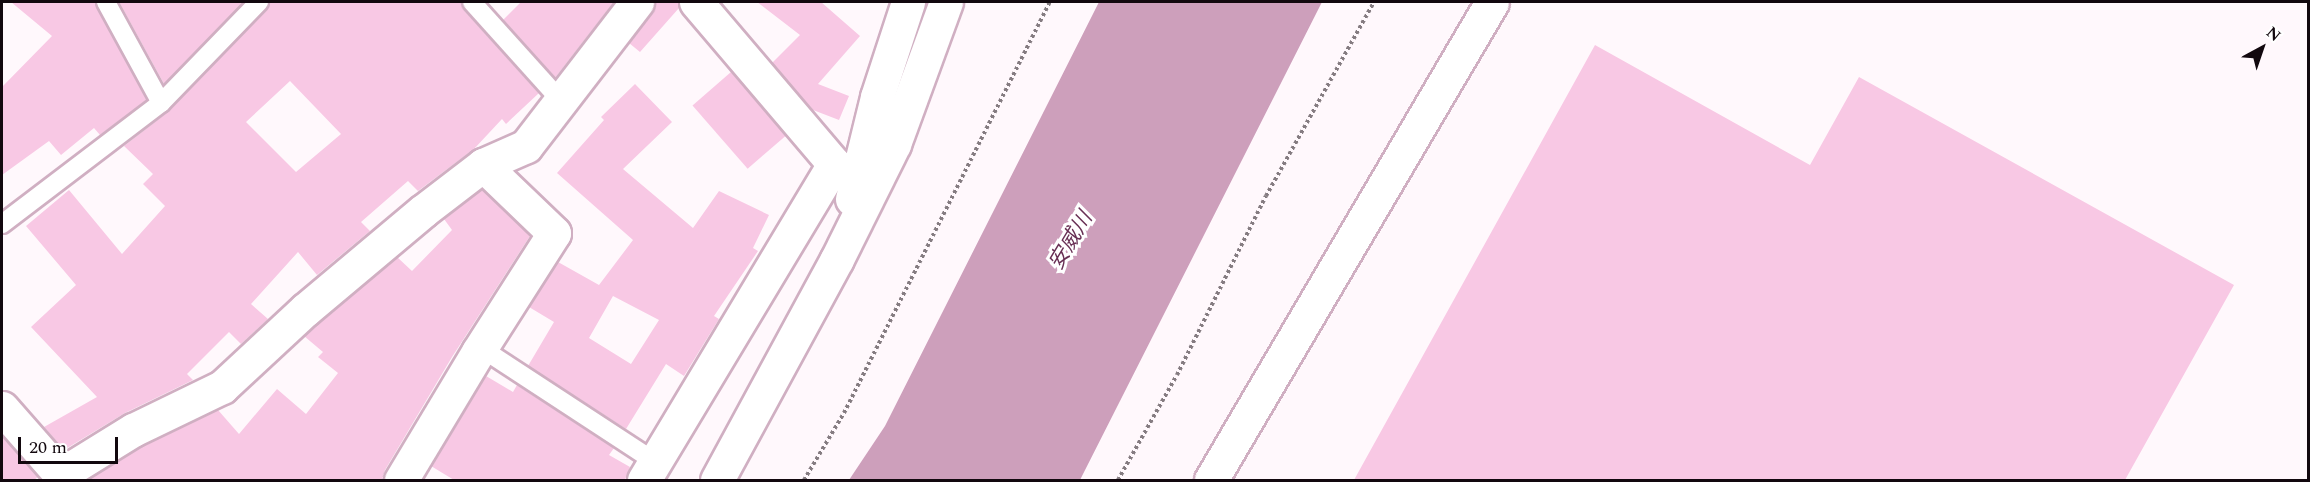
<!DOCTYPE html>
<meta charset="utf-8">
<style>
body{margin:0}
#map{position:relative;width:2310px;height:482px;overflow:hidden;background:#fff8fc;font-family:Spectral,"Noto Sans JP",serif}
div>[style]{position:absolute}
.water>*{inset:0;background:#cd9fbb}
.building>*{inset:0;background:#f8c8e4;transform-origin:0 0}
.path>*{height:4px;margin-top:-2px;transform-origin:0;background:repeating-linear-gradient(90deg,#857c81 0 3px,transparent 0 6px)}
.roads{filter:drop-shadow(2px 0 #d0afc2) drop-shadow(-2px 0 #d0afc2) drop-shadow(0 2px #d0afc2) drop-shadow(0 -2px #d0afc2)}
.service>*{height:18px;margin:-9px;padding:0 9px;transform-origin:9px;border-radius:9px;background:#fff}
.minor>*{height:33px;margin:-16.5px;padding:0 16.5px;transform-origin:16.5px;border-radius:16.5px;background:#fff}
.tertiary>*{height:33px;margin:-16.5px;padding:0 16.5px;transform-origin:16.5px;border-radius:16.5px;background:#fff}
span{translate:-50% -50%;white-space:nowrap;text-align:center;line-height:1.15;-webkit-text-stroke:6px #fff;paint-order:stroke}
.water-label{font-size:21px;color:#682f54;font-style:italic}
.frame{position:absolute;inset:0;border:3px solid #12080e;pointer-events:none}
.north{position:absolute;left:2232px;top:18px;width:60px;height:60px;-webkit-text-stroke:4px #fff;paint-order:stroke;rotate:40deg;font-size:16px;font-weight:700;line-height:24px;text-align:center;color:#12080e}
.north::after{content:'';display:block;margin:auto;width:21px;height:27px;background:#12080e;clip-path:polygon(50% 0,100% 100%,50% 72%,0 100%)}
.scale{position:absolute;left:18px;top:437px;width:100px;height:27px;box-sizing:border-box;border:3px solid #12080e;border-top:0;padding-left:8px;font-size:18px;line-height:21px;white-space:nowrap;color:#12080e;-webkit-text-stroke:4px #fff;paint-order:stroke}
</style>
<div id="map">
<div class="water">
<i style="clip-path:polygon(1099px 2px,1322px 2px,1080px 480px,849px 480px,885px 426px)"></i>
</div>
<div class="building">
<i style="clip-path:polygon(11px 2px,95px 2px,147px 100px,100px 135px,94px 128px,61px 155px,49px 141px,2px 175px,2px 87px,52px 36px)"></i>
<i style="clip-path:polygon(119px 2px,244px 2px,164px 84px)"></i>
<i style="clip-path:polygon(evenodd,270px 2px,461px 2px,464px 10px,539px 93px,506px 124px,502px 119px,474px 149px,418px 191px,408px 181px,361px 222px,370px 231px,317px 275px,298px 252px,251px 304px,268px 319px,241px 344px,229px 332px,187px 374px,193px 380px,125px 413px,64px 450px,44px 427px,97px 397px,31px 327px,76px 285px,26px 226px,69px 190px,122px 254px,165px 206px,143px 184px,153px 174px,124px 146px,169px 111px,267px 10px,270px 2px,290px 81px,341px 134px,296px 172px,246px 122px,290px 81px)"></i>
<i style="clip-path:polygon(521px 2px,614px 2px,555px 78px,503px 20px)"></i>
<i style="clip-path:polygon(655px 2px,678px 2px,679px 8px,640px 52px,629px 43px,652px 13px)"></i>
<i style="clip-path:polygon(757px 2px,821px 2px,860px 36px,818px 84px,849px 96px,839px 120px,813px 110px,772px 63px,800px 35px)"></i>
<i style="clip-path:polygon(1595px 45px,1810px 165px,1859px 77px,2234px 285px,2125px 480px,1354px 480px)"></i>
<i style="left:731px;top:72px;width:84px;height:51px;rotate:49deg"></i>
<i style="clip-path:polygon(evenodd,635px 84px,672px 122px,623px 169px,693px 228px,719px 191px,769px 215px,753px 248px,758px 251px,714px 316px,719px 319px,684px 376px,666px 364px,626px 429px,528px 366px,554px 322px,529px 307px,558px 262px,599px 285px,633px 240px,557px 173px,604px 120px,601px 117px,635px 84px,613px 296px,659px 320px,631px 364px,589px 338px,613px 296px)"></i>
<i style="clip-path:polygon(482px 190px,530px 236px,452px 357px,385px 470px,382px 480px,89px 479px,142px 446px,218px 410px,239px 434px,277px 389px,306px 414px,338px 373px,318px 357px,323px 352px,304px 336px,397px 257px,412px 271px,452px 230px,444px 219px)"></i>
<i style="clip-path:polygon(486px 376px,513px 392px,517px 385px,614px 448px,609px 455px,630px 467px,625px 480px,454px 480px,431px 466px)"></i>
<i style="clip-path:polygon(2px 436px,38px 477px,34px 480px,2px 480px)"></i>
</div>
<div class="path">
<i style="left:804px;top:480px;width:78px;rotate:-59.2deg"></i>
<i style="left:844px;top:413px;width:460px;rotate:-63.4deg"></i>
<i style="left:1118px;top:480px;width:120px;rotate:-60.7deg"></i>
<i style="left:1177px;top:375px;width:200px;rotate:-63.6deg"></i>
<i style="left:1266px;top:196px;width:222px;rotate:-60.9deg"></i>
</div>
<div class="roads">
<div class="service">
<i style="left:106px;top:2px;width:115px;rotate:61.4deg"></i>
<i style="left:472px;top:2px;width:133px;rotate:48deg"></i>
<i style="left:2px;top:224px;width:200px;rotate:-37.3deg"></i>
<i style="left:161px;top:103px;width:141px;rotate:-45.9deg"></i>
<i style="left:481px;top:348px;width:208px;rotate:33.2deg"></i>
</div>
<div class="minor">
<i style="left:852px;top:199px;width:105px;rotate:-76.2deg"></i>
<i style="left:877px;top:97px;width:100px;rotate:-71.9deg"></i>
<i style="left:2px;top:408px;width:96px;rotate:48.8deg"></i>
<i style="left:60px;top:475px;width:86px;rotate:-31.7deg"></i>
<i style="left:133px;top:430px;width:99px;rotate:-25.8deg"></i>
<i style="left:222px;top:387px;width:113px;rotate:-42.9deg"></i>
<i style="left:305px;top:310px;width:154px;rotate:-40deg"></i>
<i style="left:423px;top:211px;width:76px;rotate:-37.5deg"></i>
<i style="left:483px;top:165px;width:47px;rotate:-23.8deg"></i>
<i style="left:526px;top:146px;width:182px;rotate:-52.4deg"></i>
<i style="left:401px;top:480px;width:149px;rotate:-59deg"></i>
<i style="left:478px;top:352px;width:141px;rotate:-57.4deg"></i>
<i style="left:554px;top:233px;width:98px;rotate:-136.2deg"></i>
<i style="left:644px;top:480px;width:369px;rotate:-59deg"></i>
<i style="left:834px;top:164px;width:213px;rotate:-130.4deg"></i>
<i style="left:717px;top:480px;width:251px;rotate:-61.5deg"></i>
<i style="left:837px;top:259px;width:128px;rotate:-63.6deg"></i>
<i style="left:894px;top:144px;width:151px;rotate:-69.9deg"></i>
</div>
<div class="tertiary">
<i style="left:1211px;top:480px;width:554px;rotate:-59.55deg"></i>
</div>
</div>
<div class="water-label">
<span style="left:1071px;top:241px;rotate:-59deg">安威川</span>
</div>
<div class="frame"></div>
<div class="north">N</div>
<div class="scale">20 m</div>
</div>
